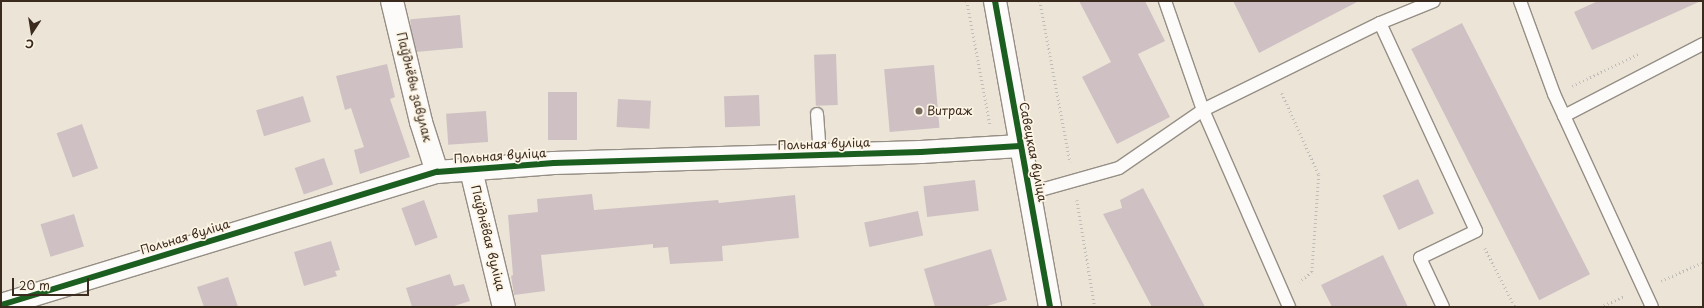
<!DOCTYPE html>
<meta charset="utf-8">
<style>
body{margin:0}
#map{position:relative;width:1704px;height:308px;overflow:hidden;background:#ece5d7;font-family:"Playpen Sans",sans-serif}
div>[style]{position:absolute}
.building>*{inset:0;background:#cfc1c3;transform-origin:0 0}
.path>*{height:2.5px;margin-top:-1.25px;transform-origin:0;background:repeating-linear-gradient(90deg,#c0bcb8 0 1px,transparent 0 4px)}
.roads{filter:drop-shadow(1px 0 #958e85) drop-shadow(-1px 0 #958e85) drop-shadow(0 1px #958e85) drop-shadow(0 -1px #958e85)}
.service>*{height:12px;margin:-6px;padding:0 6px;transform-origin:6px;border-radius:6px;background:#fcfbf9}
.minor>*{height:22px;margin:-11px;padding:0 11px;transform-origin:11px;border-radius:11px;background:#fcfbf9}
.tertiary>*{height:22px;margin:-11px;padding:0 11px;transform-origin:11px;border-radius:11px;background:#fcfbf9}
.cycleway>*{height:6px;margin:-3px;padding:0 3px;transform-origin:3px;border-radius:3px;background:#1b5e20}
.dots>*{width:11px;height:11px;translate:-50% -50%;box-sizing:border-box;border:2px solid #fcf5e5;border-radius:50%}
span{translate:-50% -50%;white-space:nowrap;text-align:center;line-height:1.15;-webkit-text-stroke:3.5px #fcf5e5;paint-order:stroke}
.street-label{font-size:12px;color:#3b2a1e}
.poi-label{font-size:12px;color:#3b2a1e}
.left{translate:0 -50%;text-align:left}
.frame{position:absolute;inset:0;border:2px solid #3b2a1e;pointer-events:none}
.north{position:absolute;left:12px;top:12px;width:40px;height:40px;-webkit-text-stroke:3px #fcf5e5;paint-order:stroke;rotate:192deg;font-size:11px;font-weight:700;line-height:16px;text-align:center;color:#3b2a1e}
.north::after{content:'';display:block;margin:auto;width:14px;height:18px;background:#3b2a1e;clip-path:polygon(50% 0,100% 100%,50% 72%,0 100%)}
.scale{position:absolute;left:12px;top:278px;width:77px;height:18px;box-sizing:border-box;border:2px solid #3b2a1e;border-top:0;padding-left:5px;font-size:12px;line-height:14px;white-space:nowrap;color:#3b2a1e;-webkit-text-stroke:3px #fcf5e5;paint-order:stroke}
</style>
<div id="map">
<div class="building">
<i style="clip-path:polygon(1079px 1px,1145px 1px,1165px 41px,1138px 54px,1170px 117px,1117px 144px,1082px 77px,1111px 62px)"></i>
<i style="clip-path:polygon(1233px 1px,1359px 1px,1259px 53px)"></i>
<i style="clip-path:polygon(1598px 1px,1701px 1px,1592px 50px,1574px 12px)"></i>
<i style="left:460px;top:15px;width:33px;height:50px;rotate:85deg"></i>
<i style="left:1462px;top:23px;width:282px;height:57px;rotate:63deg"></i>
<i style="left:836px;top:54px;width:51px;height:22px;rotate:88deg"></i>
<i style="clip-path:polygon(387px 64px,395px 97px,390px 99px,410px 157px,360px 174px,354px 150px,364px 147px,351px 108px,345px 110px,336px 76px)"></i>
<i style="left:934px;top:65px;width:63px;height:50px;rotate:85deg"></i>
<i style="left:548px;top:92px;width:29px;height:48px"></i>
<i style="left:759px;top:95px;width:31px;height:35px;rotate:88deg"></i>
<i style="left:303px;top:96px;width:27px;height:49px;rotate:73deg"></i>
<i style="left:618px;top:99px;width:33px;height:28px;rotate:3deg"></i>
<i style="left:486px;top:111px;width:31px;height:40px;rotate:86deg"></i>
<i style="left:82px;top:124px;width:47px;height:27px;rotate:70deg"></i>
<i style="left:324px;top:158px;width:28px;height:31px;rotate:71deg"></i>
<i style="left:1418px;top:179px;width:38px;height:39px;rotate:65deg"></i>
<i style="left:975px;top:180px;width:31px;height:52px;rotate:83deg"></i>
<i style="clip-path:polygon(1143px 188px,1161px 222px,1205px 307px,1152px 307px,1103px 214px,1122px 208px,1120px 200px)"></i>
<i style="clip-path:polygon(592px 194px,594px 210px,718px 200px,719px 203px,795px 195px,799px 238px,722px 246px,723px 261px,670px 264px,668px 247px,653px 248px,653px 244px,541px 255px,545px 291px,514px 295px,511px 276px,513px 275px,508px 215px,538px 212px,537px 199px)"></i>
<i style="left:424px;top:200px;width:40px;height:24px;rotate:70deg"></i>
<i style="left:918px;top:211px;width:25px;height:55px;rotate:78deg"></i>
<i style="left:74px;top:214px;width:34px;height:35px;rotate:73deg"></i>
<i style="clip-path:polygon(331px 241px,340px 270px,335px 271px,337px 276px,304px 286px,294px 252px)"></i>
<i style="clip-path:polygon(991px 249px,1007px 300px,984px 307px,935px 307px,924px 269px)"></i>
<i style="clip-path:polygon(1383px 255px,1408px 307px,1332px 307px,1321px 285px)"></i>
<i style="clip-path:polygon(450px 274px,454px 286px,464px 284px,470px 301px,451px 307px,412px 307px,406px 288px)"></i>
<i style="clip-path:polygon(228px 277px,238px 307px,204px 307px,197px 287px)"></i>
</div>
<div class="path">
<i style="left:967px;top:1px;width:125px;rotate:79.4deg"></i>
<i style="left:1040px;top:1px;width:164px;rotate:79.4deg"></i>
<i style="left:1572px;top:86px;width:76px;rotate:-25.9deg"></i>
<i style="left:1282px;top:93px;width:90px;rotate:65.7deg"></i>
<i style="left:1319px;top:175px;width:97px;rotate:94.1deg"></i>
<i style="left:1312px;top:272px;width:16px;rotate:140deg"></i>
<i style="left:1077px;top:200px;width:109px;rotate:80.5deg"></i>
<i style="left:1485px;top:248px;width:66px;rotate:63deg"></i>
<i style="left:1661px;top:281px;width:46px;rotate:-24.3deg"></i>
<i style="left:1600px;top:307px;width:27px;rotate:-24deg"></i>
</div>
<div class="roads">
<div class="service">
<i style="left:1165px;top:1px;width:115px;rotate:70.8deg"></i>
<i style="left:1203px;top:110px;width:215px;rotate:66.4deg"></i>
<i style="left:1520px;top:1px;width:99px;rotate:69.9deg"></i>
<i style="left:1554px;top:94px;width:234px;rotate:65.3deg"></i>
<i style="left:1380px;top:23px;width:229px;rotate:65.2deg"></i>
<i style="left:1476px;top:231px;width:62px;rotate:154.3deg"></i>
<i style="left:1420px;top:258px;width:54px;rotate:64.9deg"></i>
<i style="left:817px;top:114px;width:41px;rotate:85.8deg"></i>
<i style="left:1564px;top:116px;width:157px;rotate:-27.4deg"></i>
<i style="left:1030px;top:193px;width:92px;rotate:-15.7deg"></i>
<i style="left:1119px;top:168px;width:102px;rotate:-34.6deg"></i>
<i style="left:1203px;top:110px;width:197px;rotate:-26.2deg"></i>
<i style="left:1380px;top:23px;width:58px;rotate:-22.2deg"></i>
</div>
<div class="minor">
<i style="left:392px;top:1px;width:124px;rotate:76.5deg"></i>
<i style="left:421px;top:122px;width:52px;rotate:72.3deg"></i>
<i style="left:471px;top:170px;width:141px;rotate:76.5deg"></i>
<i style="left:1px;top:305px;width:456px;rotate:-17deg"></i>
<i style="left:437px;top:172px;width:117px;rotate:-4.4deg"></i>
<i style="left:554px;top:163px;width:367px;rotate:-1.7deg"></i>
<i style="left:921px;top:152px;width:99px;rotate:-3.5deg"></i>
</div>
<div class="tertiary">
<i style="left:995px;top:1px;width:311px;rotate:79.8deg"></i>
</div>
</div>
<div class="cycleway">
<i style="left:995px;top:1px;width:311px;rotate:79.8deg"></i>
<i style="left:1px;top:305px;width:456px;rotate:-17deg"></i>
<i style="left:437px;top:172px;width:117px;rotate:-4.4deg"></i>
<i style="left:554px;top:163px;width:367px;rotate:-1.7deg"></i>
<i style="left:921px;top:152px;width:99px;rotate:-3.5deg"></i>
</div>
<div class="dots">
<i style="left:919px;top:111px;background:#796b5f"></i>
</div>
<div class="street-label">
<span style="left:414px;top:87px;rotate:76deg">Паўднёвы завулак</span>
<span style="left:824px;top:144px;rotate:-2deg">Польная вуліца</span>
<span style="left:1033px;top:152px;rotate:79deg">Савецкая вуліца</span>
<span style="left:500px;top:156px;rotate:-4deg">Польная вуліца</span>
<span style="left:185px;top:237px;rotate:-17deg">Польная вуліца</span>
<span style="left:488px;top:238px;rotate:76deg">Паўднёвая вуліца</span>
</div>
<div class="poi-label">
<span class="left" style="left:927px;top:111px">Витраж</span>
</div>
<div class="frame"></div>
<div class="north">С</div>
<div class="scale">20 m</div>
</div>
